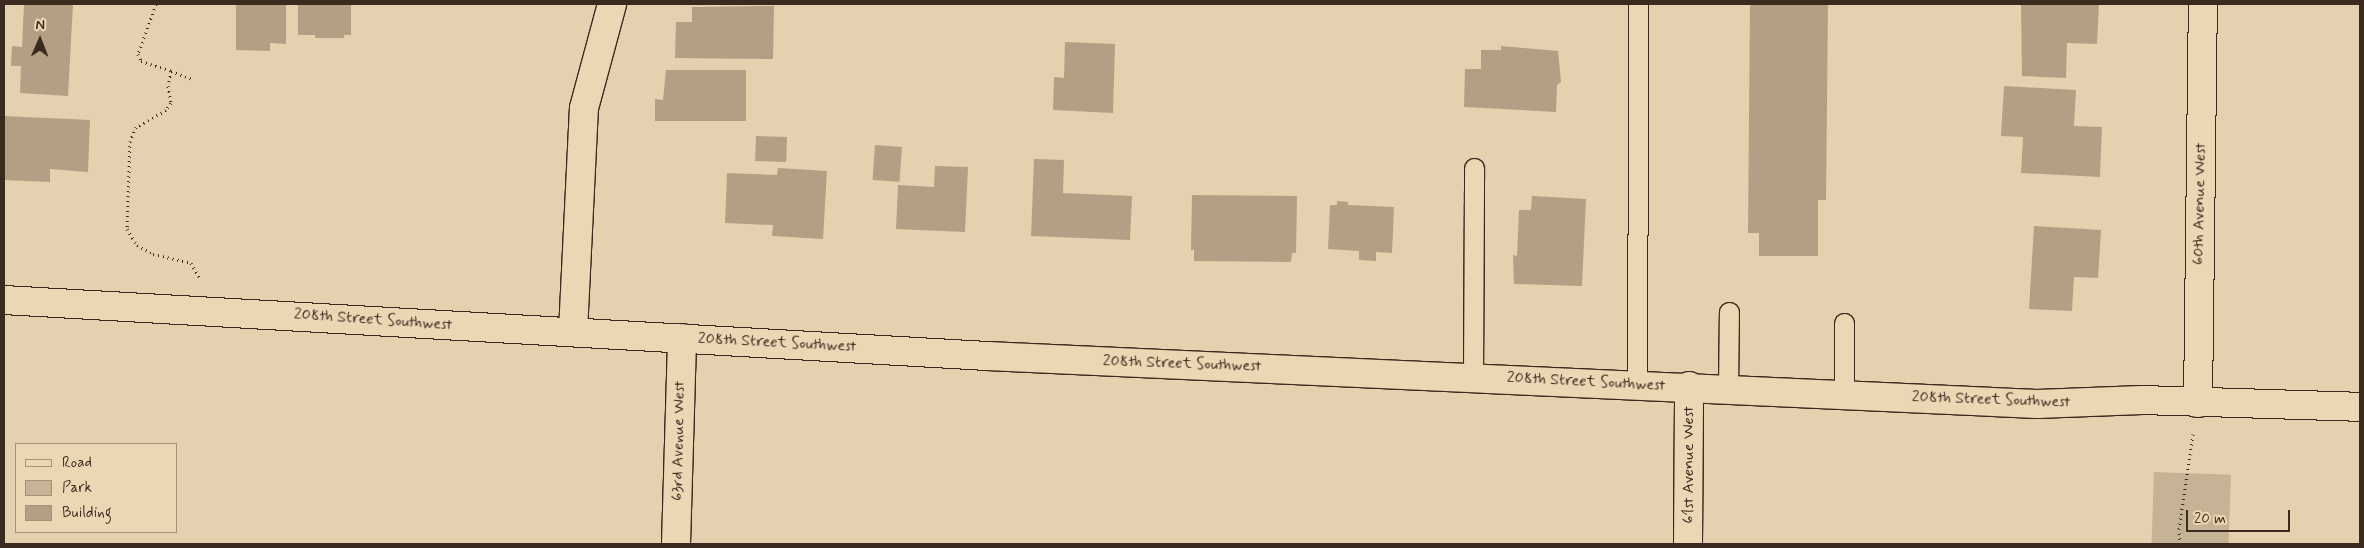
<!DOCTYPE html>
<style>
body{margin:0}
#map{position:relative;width:2364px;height:548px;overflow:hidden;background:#e5d0af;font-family:Mynerve,sans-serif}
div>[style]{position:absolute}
.green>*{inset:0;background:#c6b294;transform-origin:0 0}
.building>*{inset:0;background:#b49f84;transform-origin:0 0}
.path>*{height:3px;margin-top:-1.5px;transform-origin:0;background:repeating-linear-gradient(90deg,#3b2a1e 0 1px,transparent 0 5px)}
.roads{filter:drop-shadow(1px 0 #3b2a1e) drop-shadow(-1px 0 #3b2a1e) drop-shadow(0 1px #3b2a1e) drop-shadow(0 -1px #3b2a1e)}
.service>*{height:19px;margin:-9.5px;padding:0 9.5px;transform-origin:9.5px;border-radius:9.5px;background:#ecd7b5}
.minor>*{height:28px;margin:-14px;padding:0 14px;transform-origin:14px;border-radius:14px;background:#ecd7b5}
.tertiary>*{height:28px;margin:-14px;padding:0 14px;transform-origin:14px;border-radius:14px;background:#ecd7b5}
span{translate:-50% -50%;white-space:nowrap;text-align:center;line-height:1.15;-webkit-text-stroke:4.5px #ecd7b5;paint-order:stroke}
.street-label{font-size:16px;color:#3b2a1e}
.frame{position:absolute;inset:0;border:5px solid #3b2a1e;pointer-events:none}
.legend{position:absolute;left:15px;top:443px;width:162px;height:90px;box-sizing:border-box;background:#ecd7b5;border:1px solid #a59279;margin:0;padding:6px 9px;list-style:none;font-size:15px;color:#3b2a1e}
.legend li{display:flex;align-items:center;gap:10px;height:25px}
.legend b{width:25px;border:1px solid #a59279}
.north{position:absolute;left:15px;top:15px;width:50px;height:50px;-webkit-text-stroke:4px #ecd7b5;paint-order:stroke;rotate:1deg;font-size:14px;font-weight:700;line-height:20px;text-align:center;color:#3b2a1e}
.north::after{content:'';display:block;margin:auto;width:18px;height:22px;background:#3b2a1e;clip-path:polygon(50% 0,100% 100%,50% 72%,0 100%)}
.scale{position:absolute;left:2186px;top:510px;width:104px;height:22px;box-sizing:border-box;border:2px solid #3b2a1e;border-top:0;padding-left:6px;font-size:15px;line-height:18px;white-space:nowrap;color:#3b2a1e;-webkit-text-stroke:4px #ecd7b5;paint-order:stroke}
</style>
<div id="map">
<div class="green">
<i style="left:2154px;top:472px;width:77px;height:72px;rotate:2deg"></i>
</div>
<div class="building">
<i style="clip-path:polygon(24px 4px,73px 4px,68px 96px,20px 93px,21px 66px,11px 66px,12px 46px,22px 47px)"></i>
<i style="clip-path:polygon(236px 4px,286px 4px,286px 44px,270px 43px,270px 51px,236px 50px)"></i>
<i style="clip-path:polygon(298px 4px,351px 4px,351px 35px,344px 35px,344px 38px,315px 38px,315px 35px,298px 35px)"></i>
<i style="clip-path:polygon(1750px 4px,1828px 4px,1826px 200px,1818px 200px,1818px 256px,1759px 256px,1759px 233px,1748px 233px)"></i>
<i style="clip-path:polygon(2021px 4px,2099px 4px,2097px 44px,2067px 43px,2066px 78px,2022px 76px)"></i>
<i style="clip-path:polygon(774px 6px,773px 59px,675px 58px,676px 22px,692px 22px,692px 7px)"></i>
<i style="clip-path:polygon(1065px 42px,1115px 44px,1113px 113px,1053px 110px,1054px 77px,1064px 78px)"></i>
<i style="clip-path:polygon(1501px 46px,1558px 51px,1561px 82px,1557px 85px,1556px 112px,1464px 107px,1465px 69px,1481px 69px,1481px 50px,1501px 50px)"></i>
<i style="clip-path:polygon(666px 70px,746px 70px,746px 121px,655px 121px,655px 99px,663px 100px)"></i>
<i style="clip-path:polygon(2004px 86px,2076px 90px,2074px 126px,2102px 127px,2100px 177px,2021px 173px,2023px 137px,2001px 136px)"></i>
<i style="clip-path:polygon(4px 116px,90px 120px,88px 172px,50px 169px,50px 182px,4px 180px)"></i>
<i style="left:756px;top:136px;width:31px;height:25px;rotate:2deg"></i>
<i style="left:875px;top:145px;width:27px;height:35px;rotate:4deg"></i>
<i style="clip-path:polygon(1034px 159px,1064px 160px,1063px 193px,1132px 196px,1130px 240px,1031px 236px)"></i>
<i style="clip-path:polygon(935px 166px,968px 167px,965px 232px,896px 229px,898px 185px,934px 187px)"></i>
<i style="clip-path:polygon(778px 168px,827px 171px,823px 239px,772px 236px,773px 225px,725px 223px,727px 173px,777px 175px)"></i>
<i style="clip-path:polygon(1192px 195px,1297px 196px,1296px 253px,1292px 253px,1291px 262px,1194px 261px,1194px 250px,1191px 250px)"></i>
<i style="clip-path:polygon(1532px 196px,1586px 199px,1582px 286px,1514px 284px,1513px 255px,1517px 256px,1519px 210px,1531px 210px)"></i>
<i style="clip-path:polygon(1337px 201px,1348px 202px,1348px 205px,1394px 207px,1392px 253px,1376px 252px,1376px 261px,1359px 260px,1359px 251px,1328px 249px,1330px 205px,1337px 205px)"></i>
<i style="clip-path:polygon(2034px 226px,2101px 230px,2098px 278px,2074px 277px,2072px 311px,2029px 309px)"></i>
</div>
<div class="path">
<i style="left:156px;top:4px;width:53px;rotate:109.8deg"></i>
<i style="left:138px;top:54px;width:8px;rotate:67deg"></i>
<i style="left:141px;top:61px;width:32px;rotate:18deg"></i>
<i style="left:171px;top:71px;width:15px;rotate:101deg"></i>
<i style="left:168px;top:86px;width:17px;rotate:80deg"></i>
<i style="left:171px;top:103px;width:9px;rotate:126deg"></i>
<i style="left:166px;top:110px;width:34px;rotate:150deg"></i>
<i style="left:136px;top:127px;width:15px;rotate:113deg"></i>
<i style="left:130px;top:141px;width:88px;rotate:92deg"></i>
<i style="left:127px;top:229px;width:19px;rotate:58deg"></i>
<i style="left:137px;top:245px;width:18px;rotate:29deg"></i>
<i style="left:153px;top:254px;width:39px;rotate:13deg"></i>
<i style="left:191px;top:263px;width:16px;rotate:60deg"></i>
<i style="left:171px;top:71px;width:22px;rotate:21deg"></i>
<i style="left:2180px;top:544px;width:15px;rotate:-94deg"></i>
<i style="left:2179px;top:529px;width:96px;rotate:-81.6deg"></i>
</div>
<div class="roads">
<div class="service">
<i style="left:1844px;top:323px;width:71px;rotate:90deg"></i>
<i style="left:1473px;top:376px;width:208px;rotate:-89.7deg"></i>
<i style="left:1637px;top:384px;width:380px;rotate:-89.8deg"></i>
<i style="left:1728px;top:389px;width:77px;rotate:-89.3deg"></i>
</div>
<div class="minor">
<i style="left:573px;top:332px;width:224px;rotate:-87.2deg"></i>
<i style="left:584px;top:108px;width:108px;rotate:-74.9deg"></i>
<i style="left:2198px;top:403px;width:399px;rotate:-89.3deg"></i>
<i style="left:1688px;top:544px;width:158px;rotate:-89.6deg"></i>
</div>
<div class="tertiary">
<i style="left:4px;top:300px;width:985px;rotate:3.26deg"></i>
<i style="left:987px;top:356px;width:1051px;rotate:2.62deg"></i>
<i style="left:2037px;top:404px;width:105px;rotate:-2.2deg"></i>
<i style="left:2142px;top:400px;width:218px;rotate:1.8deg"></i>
<i style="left:676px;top:544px;width:206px;rotate:-88.3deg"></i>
</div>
</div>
<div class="street-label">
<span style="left:2200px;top:204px;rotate:-89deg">60th Avenue West</span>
<span style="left:373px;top:320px;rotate:4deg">208th Street Southwest</span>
<span style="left:777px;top:343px;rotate:3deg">208th Street Southwest</span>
<span style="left:1182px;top:364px;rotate:2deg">208th Street Southwest</span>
<span style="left:1586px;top:382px;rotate:3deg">208th Street Southwest</span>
<span style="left:1991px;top:400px;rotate:2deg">208th Street Southwest</span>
<span style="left:679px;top:441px;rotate:-89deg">63rd Avenue West</span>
<span style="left:1689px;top:465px;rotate:-90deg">61st Avenue West</span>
</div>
<div class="frame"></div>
<ul class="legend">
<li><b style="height:6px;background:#ecd7b5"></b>Road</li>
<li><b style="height:14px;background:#c6b294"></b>Park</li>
<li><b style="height:14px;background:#b49f84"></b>Building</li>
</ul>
<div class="north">N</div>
<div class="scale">20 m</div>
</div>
